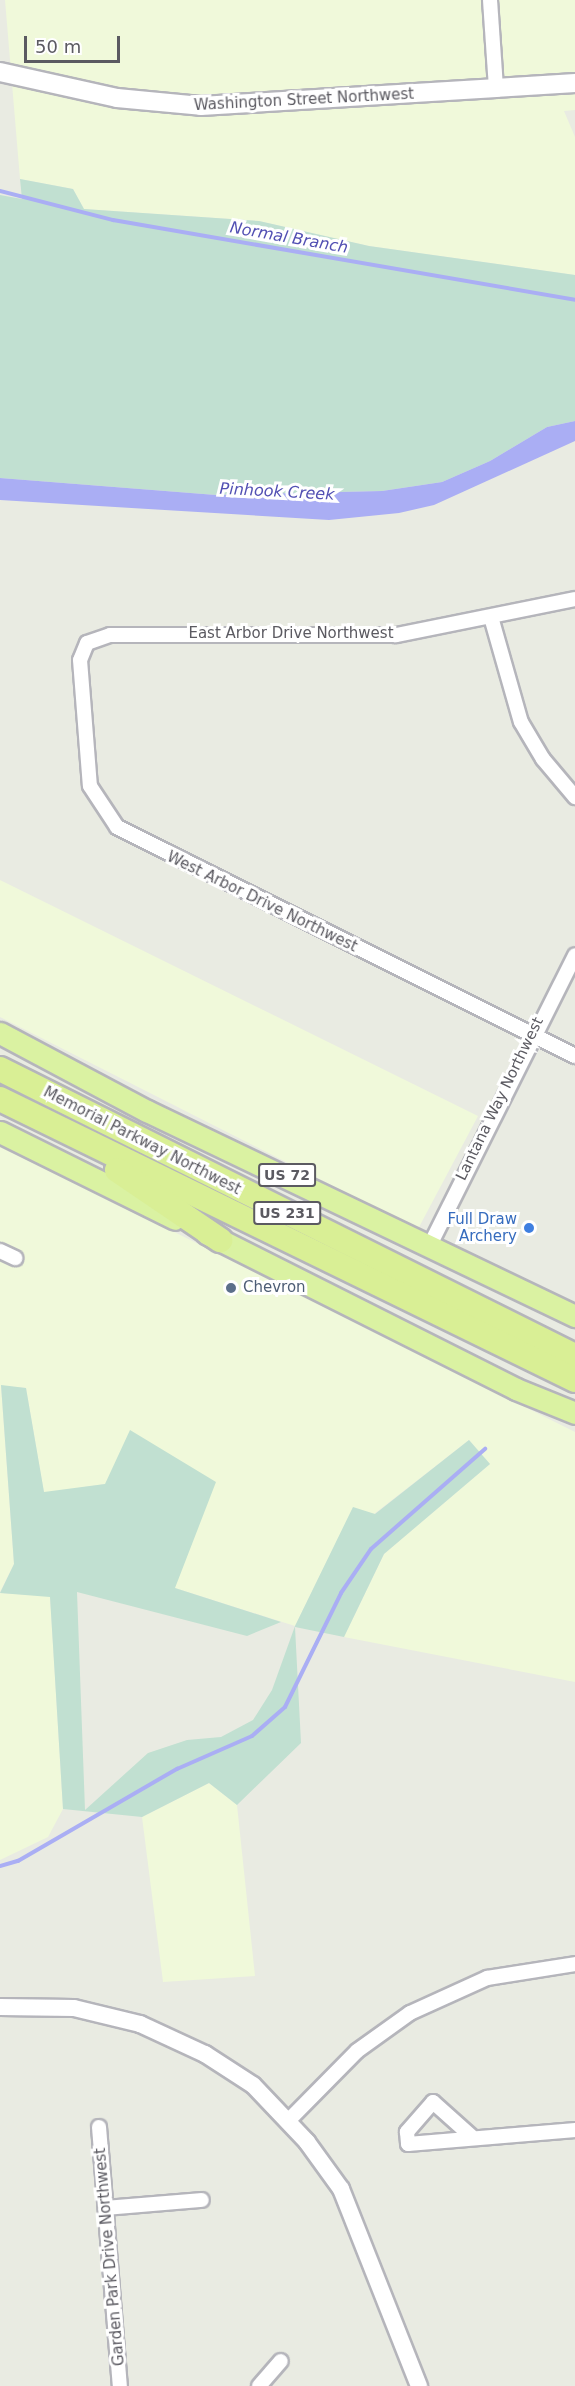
<!DOCTYPE html>
<style>
body{margin:0}
#map{position:relative;width:575px;height:2386px;overflow:hidden;background:#e9ebe2;font-family:"DejaVu Sans",sans-serif}
div>[style]{position:absolute}
.commercial>*{inset:0;background:#f0f9da}
.green>*{inset:0;background:#c1e0d1}
.water>*{inset:0;background:#aaaef4}
.stream>*{height:4px;margin:-2px;padding:0 2px;transform-origin:2px;border-radius:2px;background:#aaaef4}
.roads{filter:drop-shadow(2px 0 #b5b5bb) drop-shadow(-2px 0 #b5b5bb) drop-shadow(0 2px #b5b5bb) drop-shadow(0 -2px #b5b5bb)}
.minor>*{height:14px;margin:-7px;padding:0 7px;transform-origin:7px;border-radius:7px;background:#fff}
.tertiary>*{height:16px;margin:-8px;padding:0 8px;transform-origin:8px;border-radius:8px;background:#fff}
.secondary>*{height:18px;margin:-9px;padding:0 9px;transform-origin:9px;border-radius:9px;background:#fff}
.trunk>*{height:21px;margin:-10.5px;padding:0 10.5px;transform-origin:10.5px;border-radius:10.5px;background:#daf2a2}
.motorway>*{height:24px;margin:-12px;padding:0 12px;transform-origin:12px;border-radius:12px;background:#d9ef95}
.dots>*{width:16px;height:16px;translate:-50% -50%;box-sizing:border-box;border:3px solid #fff;border-radius:50%}
span{translate:-50% -50%;white-space:nowrap;text-align:center;line-height:1.15;-webkit-text-stroke:6px #fff;paint-order:stroke}
.shield-label span{padding:2px 4px;background:#fff;border:2px solid;border-radius:4px;-webkit-text-stroke-width:0}
.shield-label{font-size:14px;color:#5b5a61;font-weight:700}
.street-label{font-size:15px;color:#5b5a61}
.shop-label{font-size:15px;color:#366cbe}
.right{translate:-100% -50%;text-align:right}
.service-label{font-size:15px;color:#4e5e75}
.left{translate:0 -50%;text-align:left}
.water-label{font-size:16px;color:#5250b3;font-style:italic}
.scale{position:absolute;left:24px;top:36px;width:96px;height:27px;box-sizing:border-box;border:3px solid #5b5a61;border-top:0;padding-left:8px;font-size:18px;line-height:21px;white-space:nowrap;color:#5b5a61;-webkit-text-stroke:4px #fff;paint-order:stroke}
</style>
<div id="map">
<div class="commercial">
<i style="clip-path:polygon(5px 0,575px 0,575px 110px,564px 111px,575px 137px,575px 275px,369px 246px,259px 221px,84px 209px,73px 189px,20px 179px)"></i>
<i style="clip-path:polygon(0 880px,478px 1116px,418px 1229px,0 1017px)"></i>
<i style="clip-path:polygon(0 1145px,575px 1432px,575px 1682px,344px 1637px,384px 1554px,490px 1464px,469px 1440px,374px 1514px,353px 1508px,295px 1626px,175px 1588px,105px 1484px,44px 1493px,26px 1388px,1px 1386px,14px 1564px,0 1592px)"></i>
<i style="clip-path:polygon(0 1593px,50px 1596px,63px 1809px,48px 1837px,0 1860px)"></i>
<i style="clip-path:polygon(209px 1783px,237px 1805px,255px 1976px,163px 1982px,142px 1817px)"></i>
</div>
<div class="green">
<i style="clip-path:polygon(20px 179px,73px 189px,84px 209px,259px 221px,369px 246px,575px 275px,575px 421px,547px 427px,490px 461px,442px 482px,382px 491px,216px 495px,0 478px,0 195px,22px 199px)"></i>
<i style="clip-path:polygon(1px 1385px,26px 1388px,44px 1492px,105px 1484px,130px 1430px,216px 1482px,175px 1588px,281px 1622px,247px 1636px,77px 1592px,85px 1810px,148px 1753px,187px 1740px,221px 1737px,253px 1720px,272px 1690px,295px 1626px,353px 1507px,375px 1514px,469px 1440px,490px 1464px,384px 1554px,344px 1637px,295px 1627px,301px 1743px,237px 1805px,209px 1783px,142px 1817px,63px 1809px,50px 1597px,0 1593px,14px 1564px)"></i>
</div>
<div class="water">
<i style="clip-path:polygon(575px 421px,575px 441px,434px 505px,399px 513px,329px 520px,0 500px,0 478px,216px 495px,382px 491px,442px 482px,490px 461px,547px 427px)"></i>
</div>
<div class="stream">
<i style="left:0;top:191px;width:117px;rotate:14.4deg"></i>
<i style="left:113px;top:220px;width:469px;rotate:9.8deg"></i>
<i style="left:0;top:1866px;width:19px;rotate:-16deg"></i>
<i style="left:18px;top:1861px;width:184px;rotate:-30.1deg"></i>
<i style="left:177px;top:1769px;width:82px;rotate:-23.7deg"></i>
<i style="left:252px;top:1736px;width:44px;rotate:-41.3deg"></i>
<i style="left:285px;top:1707px;width:127px;rotate:-63.8deg"></i>
<i style="left:341px;top:1593px;width:53px;rotate:-55.7deg"></i>
<i style="left:371px;top:1549px;width:152px;rotate:-41.3deg"></i>
</div>
<div class="roads">
<div class="minor">
<i style="left:490px;top:0;width:88px;rotate:86.1deg"></i>
<i style="left:575px;top:599px;width:183px;rotate:168.6deg"></i>
<i style="left:396px;top:635px;width:286px;rotate:180deg"></i>
<i style="left:110px;top:635px;width:24px;rotate:161deg"></i>
<i style="left:87px;top:643px;width:18px;rotate:112deg"></i>
<i style="left:80px;top:660px;width:126px;rotate:85.5deg"></i>
<i style="left:90px;top:786px;width:49px;rotate:56.6deg"></i>
<i style="left:117px;top:827px;width:512px;rotate:26.57deg"></i>
<i style="left:491px;top:617px;width:109px;rotate:74.1deg"></i>
<i style="left:521px;top:722px;width:43px;rotate:59.3deg"></i>
<i style="left:543px;top:759px;width:50px;rotate:49.9deg"></i>
<i style="left:430px;top:1245px;width:324px;rotate:-63.4deg"></i>
<i style="left:0;top:1251px;width:17px;rotate:25deg"></i>
<i style="left:288px;top:2121px;width:98px;rotate:-45.4deg"></i>
<i style="left:357px;top:2051px;width:65px;rotate:-35.6deg"></i>
<i style="left:410px;top:2013px;width:85px;rotate:-24.4deg"></i>
<i style="left:487px;top:1978px;width:89px;rotate:-9deg"></i>
<i style="left:99px;top:2127px;width:260px;rotate:85.4deg"></i>
<i style="left:471px;top:2136px;width:51px;rotate:-138.2deg"></i>
<i style="left:433px;top:2102px;width:40px;rotate:131deg"></i>
<i style="left:407px;top:2132px;width:12px;rotate:85deg"></i>
<i style="left:408px;top:2144px;width:168px;rotate:-4.8deg"></i>
<i style="left:106px;top:2208px;width:96px;rotate:-4.8deg"></i>
<i style="left:259px;top:2386px;width:33px;rotate:-49deg"></i>
</div>
<div class="tertiary">
<i style="left:0;top:2007px;width:74px;rotate:0.8deg"></i>
<i style="left:74px;top:2008px;width:68px;rotate:13.6deg"></i>
<i style="left:140px;top:2024px;width:72px;rotate:24.8deg"></i>
<i style="left:205px;top:2054px;width:57px;rotate:32.9deg"></i>
<i style="left:253px;top:2085px;width:79px;rotate:46.5deg"></i>
<i style="left:307px;top:2142px;width:58px;rotate:54.1deg"></i>
<i style="left:341px;top:2189px;width:212px;rotate:68.4deg"></i>
</div>
<div class="secondary">
<i style="left:0;top:72px;width:120px;rotate:12.5deg"></i>
<i style="left:117px;top:98px;width:84px;rotate:5.4deg"></i>
<i style="left:201px;top:106px;width:375px;rotate:-3.5deg"></i>
</div>
<div class="trunk">
<i style="left:0;top:1033px;width:166px;rotate:28deg"></i>
<i style="left:147px;top:1111px;width:475px;rotate:25.6deg"></i>
<i style="left:0;top:1132px;width:195px;rotate:26.4deg"></i>
<i style="left:206px;top:1233px;width:347px;rotate:26.7deg"></i>
<i style="left:516px;top:1389px;width:64px;rotate:22.1deg"></i>
</div>
<div class="motorway">
<i style="left:0;top:1069px;width:643px;rotate:26.53deg"></i>
<i style="left:0;top:1099px;width:640px;rotate:26.04deg"></i>
<i style="left:117px;top:1170px;width:125px;rotate:34.2deg"></i>
</div>
</div>
<div class="dots">
<i style="left:529px;top:1228px;background:#3f7fe0"></i>
<i style="left:231px;top:1288px;background:#5c6f8a"></i>
</div>
<div class="shield-label">
<span style="left:287px;top:1175px">US 72</span>
<span style="left:287px;top:1213px">US 231</span>
</div>
<div class="street-label">
<span style="left:304px;top:100px;rotate:-3deg">Washington Street Northwest</span>
<span style="left:291px;top:634px">East Arbor Drive Northwest</span>
<span style="left:262px;top:902px;rotate:26deg">West Arbor Drive Northwest</span>
<span style="left:500px;top:1099px;rotate:-64deg">Lantana Way Northwest</span>
<span style="left:142px;top:1141px;rotate:27deg">Memorial Parkway Northwest</span>
<span style="left:110px;top:2257px;rotate:-95deg">Garden Park Drive Northwest</span>
</div>
<div class="shop-label">
<span class="right" style="left:517px;top:1228px">Full Draw<br>Archery</span>
</div>
<div class="service-label">
<span class="left" style="left:243px;top:1288px">Chevron</span>
</div>
<div class="water-label">
<span style="left:289px;top:238px;rotate:10deg">Normal Branch</span>
<span style="left:277px;top:492px;rotate:3deg">Pinhook Creek</span>
</div>
<div class="scale">50 m</div>
</div>
